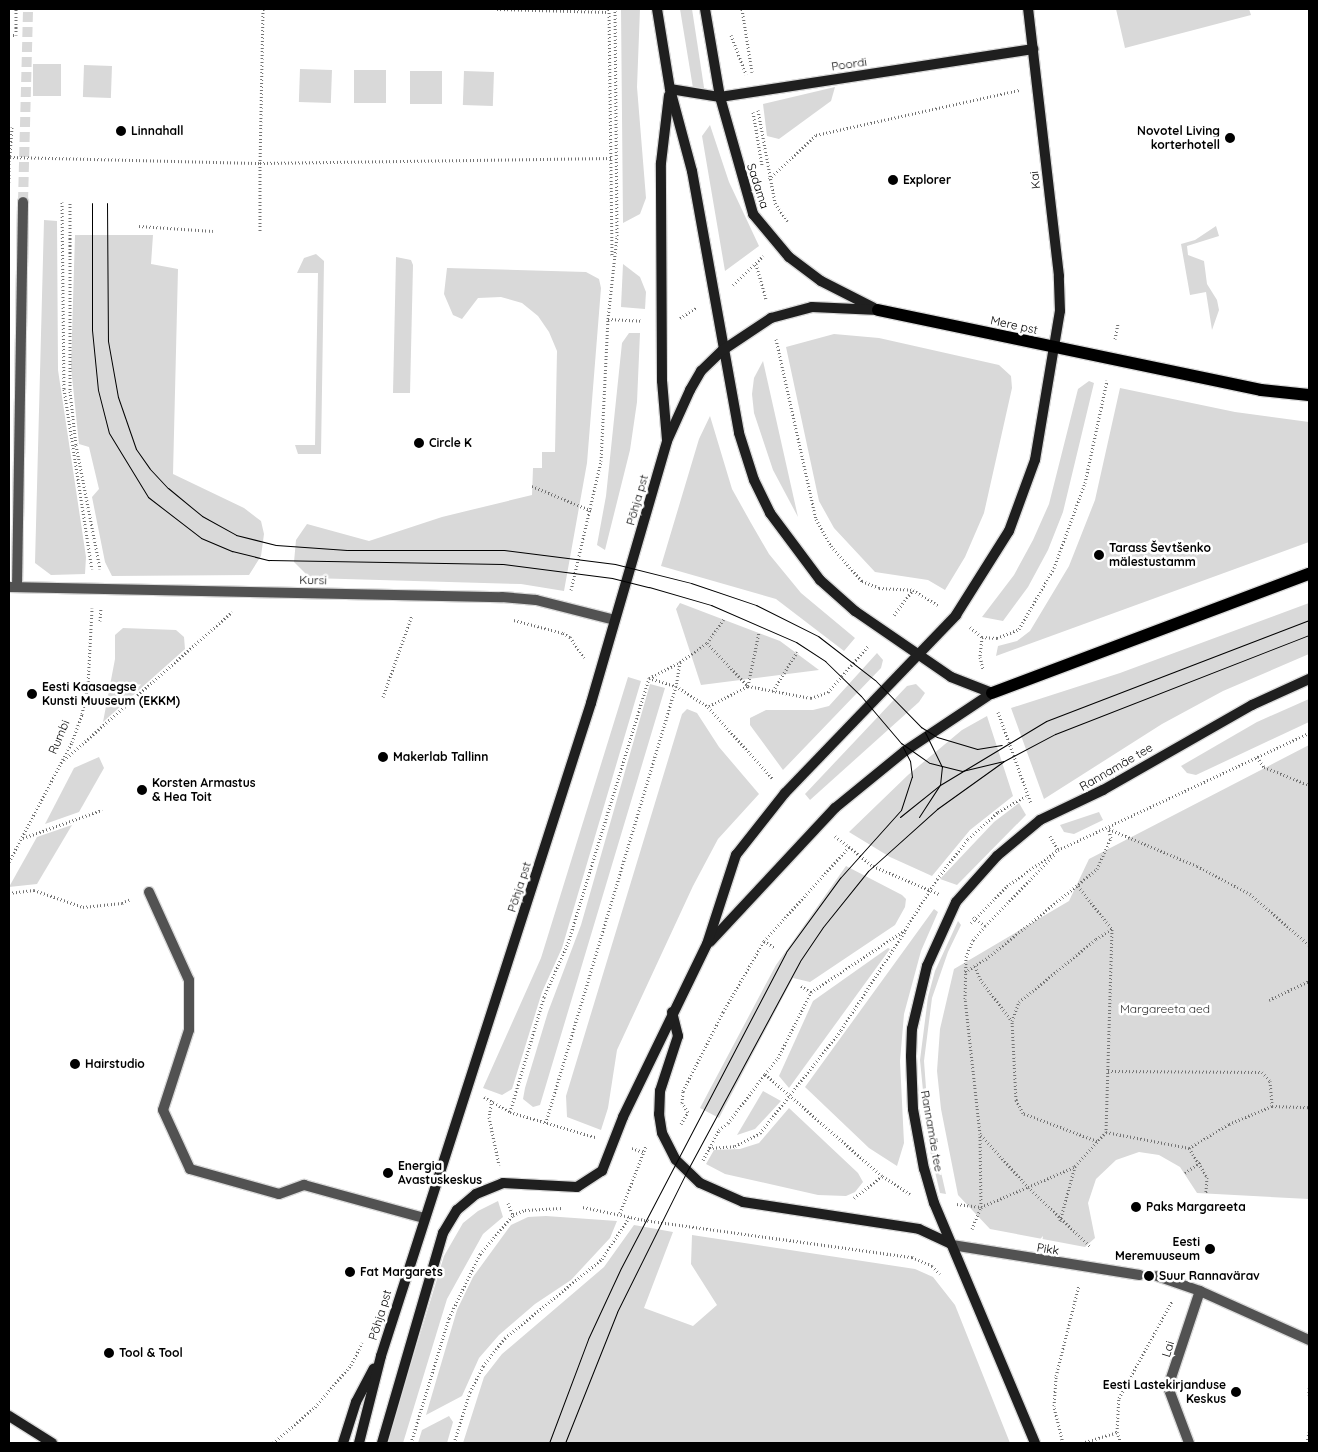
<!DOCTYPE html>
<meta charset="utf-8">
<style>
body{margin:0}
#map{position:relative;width:1318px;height:1452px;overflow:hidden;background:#fff;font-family:Quicksand,sans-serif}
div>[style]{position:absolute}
.green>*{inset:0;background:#d9d9d9;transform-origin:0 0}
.street-tunnel>*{height:10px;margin-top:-5px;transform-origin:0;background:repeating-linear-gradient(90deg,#d9d9d9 0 10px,transparent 0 15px)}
.path>*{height:3px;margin-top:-1.5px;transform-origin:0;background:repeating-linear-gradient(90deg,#747474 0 1px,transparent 0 3.5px)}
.roads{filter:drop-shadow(1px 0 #dbdbdb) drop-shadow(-1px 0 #dbdbdb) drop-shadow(0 1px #dbdbdb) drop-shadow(0 -1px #dbdbdb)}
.lane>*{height:10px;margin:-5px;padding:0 5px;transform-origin:5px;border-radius:5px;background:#525252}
.street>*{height:10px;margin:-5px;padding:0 5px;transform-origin:5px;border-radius:5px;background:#525252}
.secondary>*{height:10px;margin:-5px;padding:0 5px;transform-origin:5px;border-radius:5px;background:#1f1f1f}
.primary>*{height:12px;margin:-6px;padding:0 6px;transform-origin:6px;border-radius:6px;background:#000}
.tram>*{height:1px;margin:-0.5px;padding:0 0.5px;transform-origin:0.5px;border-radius:0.5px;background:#000}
.dots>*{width:14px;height:14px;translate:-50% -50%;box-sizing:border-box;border:2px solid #fff;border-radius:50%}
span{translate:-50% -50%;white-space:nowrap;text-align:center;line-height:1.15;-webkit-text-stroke:5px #fff;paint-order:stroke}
.street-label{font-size:12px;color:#000}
.poi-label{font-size:12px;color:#000;font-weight:700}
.left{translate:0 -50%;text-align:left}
.right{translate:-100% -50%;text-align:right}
.park-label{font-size:12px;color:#303030}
.frame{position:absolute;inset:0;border:10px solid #000;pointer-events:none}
</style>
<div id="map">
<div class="green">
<i style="clip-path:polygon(621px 9px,640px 9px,637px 87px,646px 198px,640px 214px,623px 223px)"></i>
<i style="clip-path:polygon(680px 9px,692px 9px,705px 94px,693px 88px)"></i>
<i style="clip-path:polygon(1116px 9px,1249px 9px,1251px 15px,1125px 48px)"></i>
<i style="left:33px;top:64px;width:28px;height:32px"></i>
<i style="left:84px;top:65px;width:28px;height:32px;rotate:2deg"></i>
<i style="left:300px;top:69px;width:32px;height:33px;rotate:2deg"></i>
<i style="left:354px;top:70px;width:32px;height:33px"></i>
<i style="left:410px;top:71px;width:32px;height:33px"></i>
<i style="left:464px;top:71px;width:30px;height:34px;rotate:2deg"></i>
<i style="clip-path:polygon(835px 87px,831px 101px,779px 139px,767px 136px,763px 104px)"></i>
<i style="clip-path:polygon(710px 125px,729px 182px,759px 246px,725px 271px,702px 136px)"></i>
<i style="clip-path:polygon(44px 220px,57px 221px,58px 370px,86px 557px,85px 574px,51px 575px,35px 563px)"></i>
<i style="clip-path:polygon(1216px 226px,1219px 236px,1187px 246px,1188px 255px,1204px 261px,1207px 284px,1217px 300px,1219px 310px,1212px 330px,1206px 292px,1190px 295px,1181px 244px,1195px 240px)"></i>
<i style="clip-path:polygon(75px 235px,153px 235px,151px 264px,178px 269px,173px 474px,244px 508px,261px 521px,264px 534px,261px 556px,249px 575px,112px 576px,105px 562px,92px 497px,99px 489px,89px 447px,79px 444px,71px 367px)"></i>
<i style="clip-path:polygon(316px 254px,324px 261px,321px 454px,298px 454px,295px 445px,315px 445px,318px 273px,297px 273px,304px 258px)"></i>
<i style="clip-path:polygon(396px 257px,411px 260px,413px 265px,410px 393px,393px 393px)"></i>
<i style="clip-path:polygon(623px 264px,640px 277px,646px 292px,645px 309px,621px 307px)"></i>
<i style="clip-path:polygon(447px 268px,586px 272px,599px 279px,601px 288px,587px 463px,564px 591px,521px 584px,310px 578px,294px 562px,296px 540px,307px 524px,369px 541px,442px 517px,532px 495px,533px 468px,542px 468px,542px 452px,555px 452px,557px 351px,549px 332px,538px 316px,522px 303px,501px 297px,478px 298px,462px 319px,453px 315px,444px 294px)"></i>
<i style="clip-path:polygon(629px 333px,640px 333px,637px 402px,630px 450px,605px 550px,597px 545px,606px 496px,622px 343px)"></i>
<i style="clip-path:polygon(834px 334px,879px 338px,999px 365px,1011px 376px,1012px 388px,984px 513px,965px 557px,945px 590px,928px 580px,875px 572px,834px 528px,819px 501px,786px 347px)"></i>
<i style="clip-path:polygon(763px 361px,798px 517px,773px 470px,754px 413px,752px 394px,754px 378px)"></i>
<i style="clip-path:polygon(1089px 381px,1094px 383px,1063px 512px,1048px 550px,1028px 587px,1003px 621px,982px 617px,1014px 575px,1033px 540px,1049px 504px,1078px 389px)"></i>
<i style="clip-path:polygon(1120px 388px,1235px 412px,1309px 422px,1309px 542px,996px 656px,998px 646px,1017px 641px,1030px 631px,1069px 566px,1095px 500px)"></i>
<i style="clip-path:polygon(710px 416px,732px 489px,751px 523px,769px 554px,801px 593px,855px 638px,844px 651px,776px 599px,661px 566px,699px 439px)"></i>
<i style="clip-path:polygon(680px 603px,780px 641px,819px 670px,701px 685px,676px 609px)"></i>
<i style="clip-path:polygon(1309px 603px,1309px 654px,1223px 691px,1162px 724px,1044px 799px,1011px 708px,1120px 673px)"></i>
<i style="clip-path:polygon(123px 628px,176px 630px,184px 637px,185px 649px,103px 722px,115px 659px,115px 635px)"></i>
<i style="clip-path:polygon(877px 653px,883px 660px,881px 668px,783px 770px,750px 725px,750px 718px,766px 710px,813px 710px,829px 706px)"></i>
<i style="clip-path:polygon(628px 677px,641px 681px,562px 948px,542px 992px,512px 1089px,502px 1095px,483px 1088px,541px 958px)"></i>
<i style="clip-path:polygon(650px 684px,665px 688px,540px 1105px,533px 1107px,523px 1099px,525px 1088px,548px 1012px,581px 925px)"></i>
<i style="clip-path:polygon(916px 684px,925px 693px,919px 702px,810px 800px,805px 794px,907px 686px)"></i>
<i style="clip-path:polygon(1309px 699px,1309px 722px,1196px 775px,1187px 773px,1181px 766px,1257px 722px)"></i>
<i style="clip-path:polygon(687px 709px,697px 713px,719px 747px,759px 794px,718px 839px,693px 886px,617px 1050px,608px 1108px,601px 1130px,567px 1117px,566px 1096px,682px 714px)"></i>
<i style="clip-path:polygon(987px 716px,1013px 796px,970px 830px,932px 876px,890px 857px,849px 832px,908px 775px,962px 730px)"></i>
<i style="clip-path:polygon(1309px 745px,1309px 1199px,1197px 1193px,1180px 1167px,1159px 1155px,1139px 1152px,1116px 1160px,1096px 1179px,1088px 1203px,1095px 1238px,1085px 1247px,990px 1229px,958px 1195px,941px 1109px,937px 1071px,940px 1029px,954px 969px,1069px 901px,1089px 859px)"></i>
<i style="clip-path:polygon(99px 757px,104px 768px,79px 812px,45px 824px,74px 768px)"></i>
<i style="clip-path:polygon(1019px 803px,1026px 815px,957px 885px,940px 879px,994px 822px)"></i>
<i style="clip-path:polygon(1099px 812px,1103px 820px,1074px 834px,1064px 832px,1060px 825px)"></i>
<i style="clip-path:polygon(72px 825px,37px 884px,9px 887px,37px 837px)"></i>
<i style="clip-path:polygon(846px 866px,902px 895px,906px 899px,905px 907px,895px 925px,810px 982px,793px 978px,719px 1118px,700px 1108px,776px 965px)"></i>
<i style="clip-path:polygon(934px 909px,938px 912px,921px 951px,904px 1014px,900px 1061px,904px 1143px,897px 1166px,869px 1148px,805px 1087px)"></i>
<i style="clip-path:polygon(958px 921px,961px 925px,948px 952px,932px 998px,924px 1061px,928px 1115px,946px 1194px,940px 1193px,928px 1142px,920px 1060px,928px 997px,935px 971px)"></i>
<i style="clip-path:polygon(888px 948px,890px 949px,789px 1088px,779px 1076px,813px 1001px)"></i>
<i style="clip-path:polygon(763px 1091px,781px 1101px,755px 1129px,737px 1135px)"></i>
<i style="clip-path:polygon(789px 1108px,858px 1173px,863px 1182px,855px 1192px,846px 1196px,818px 1195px,725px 1174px,706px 1164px,714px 1150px,740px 1149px,759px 1143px)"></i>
<i style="clip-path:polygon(498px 1201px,503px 1217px,483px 1234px,447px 1299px,403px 1443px,387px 1443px,444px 1256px,463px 1223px,478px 1211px)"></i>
<i style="clip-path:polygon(546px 1216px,617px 1221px,610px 1238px,571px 1280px,535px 1304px,499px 1335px,479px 1358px,462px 1396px,426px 1415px,457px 1310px,473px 1277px,511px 1225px,528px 1217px)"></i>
<i style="clip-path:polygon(634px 1225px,673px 1232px,644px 1308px,693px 1326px,717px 1305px,691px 1264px,692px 1235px,915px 1269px,933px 1277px,955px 1305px,1010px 1443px,463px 1443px,484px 1377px,502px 1354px,604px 1267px)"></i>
<i style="clip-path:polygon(449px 1416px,453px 1422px,447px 1443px,418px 1443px,422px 1430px)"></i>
</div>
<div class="street-tunnel">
<i style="left:23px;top:202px;width:193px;rotate:-88.5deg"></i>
<i style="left:1140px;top:1275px;width:17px;rotate:3deg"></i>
</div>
<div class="path">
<i style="left:263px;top:9px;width:154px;rotate:91.1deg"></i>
<i style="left:260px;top:163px;width:351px;rotate:-0.8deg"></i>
<i style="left:497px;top:9px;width:112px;rotate:1.5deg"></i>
<i style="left:609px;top:9px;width:246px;rotate:89.3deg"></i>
<i style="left:742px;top:9px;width:64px;rotate:81deg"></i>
<i style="left:9px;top:35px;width:7px"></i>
<i style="left:16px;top:35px;width:26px;rotate:-90deg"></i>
<i style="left:731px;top:35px;width:42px;rotate:69deg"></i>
<i style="left:758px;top:110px;width:95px;rotate:79.6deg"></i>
<i style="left:775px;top:203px;width:22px;rotate:56deg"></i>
<i style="left:753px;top:112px;width:54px;rotate:80.4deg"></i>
<i style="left:9px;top:127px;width:3px"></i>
<i style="left:12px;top:127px;width:30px;rotate:94deg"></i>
<i style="left:10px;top:157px;width:250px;rotate:1.4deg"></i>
<i style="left:260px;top:163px;width:69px;rotate:90deg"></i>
<i style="left:769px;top:179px;width:64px;rotate:-43.1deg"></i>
<i style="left:816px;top:135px;width:208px;rotate:-12.5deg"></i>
<i style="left:9px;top:182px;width:25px;rotate:-90deg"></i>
<i style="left:62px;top:202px;width:187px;rotate:89.4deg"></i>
<i style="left:64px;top:389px;width:182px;rotate:81.2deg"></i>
<i style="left:70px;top:203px;width:188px;rotate:90deg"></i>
<i style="left:70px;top:391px;width:54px;rotate:83.7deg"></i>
<i style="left:76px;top:445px;width:126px;rotate:79deg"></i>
<i style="left:139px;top:226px;width:74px;rotate:3.9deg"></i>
<i style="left:756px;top:264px;width:36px;rotate:74deg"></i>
<i style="left:733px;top:285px;width:42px;rotate:-44deg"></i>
<i style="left:680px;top:318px;width:19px;rotate:-32deg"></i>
<i style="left:608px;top:319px;width:34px;rotate:3deg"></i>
<i style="left:776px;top:339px;width:184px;rotate:77.5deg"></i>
<i style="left:816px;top:519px;width:31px;rotate:61deg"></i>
<i style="left:831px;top:546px;width:47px;rotate:48.5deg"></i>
<i style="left:862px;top:581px;width:18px;rotate:22deg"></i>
<i style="left:879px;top:588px;width:34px;rotate:3deg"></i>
<i style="left:913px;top:590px;width:29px;rotate:31deg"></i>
<i style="left:1115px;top:339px;width:16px;rotate:-79deg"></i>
<i style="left:532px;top:486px;width:65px;rotate:22.6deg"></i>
<i style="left:571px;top:590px;width:132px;rotate:-76.9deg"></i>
<i style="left:601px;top:461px;width:142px;rotate:-87.2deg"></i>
<i style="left:608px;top:319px;width:83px;rotate:-83.8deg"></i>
<i style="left:617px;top:236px;width:227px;rotate:-90.5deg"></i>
<i style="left:894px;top:615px;width:31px;rotate:-53deg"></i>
<i style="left:514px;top:620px;width:51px;rotate:14.9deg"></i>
<i style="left:563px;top:633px;width:8px;rotate:30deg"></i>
<i style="left:570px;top:637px;width:25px;rotate:56deg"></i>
<i style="left:100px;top:621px;width:13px;rotate:-86deg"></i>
<i style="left:970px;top:627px;width:16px;rotate:40deg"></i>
<i style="left:982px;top:637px;width:15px;rotate:4deg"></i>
<i style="left:997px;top:638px;width:24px;rotate:-22deg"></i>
<i style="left:1019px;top:629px;width:70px;rotate:-60.2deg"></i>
<i style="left:1054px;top:568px;width:90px;rotate:-70deg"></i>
<i style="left:1085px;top:483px;width:105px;rotate:-77.9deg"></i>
<i style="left:982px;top:637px;width:20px;rotate:96deg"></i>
<i style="left:980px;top:657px;width:12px;rotate:76deg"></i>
<i style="left:707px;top:643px;width:29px;rotate:-55deg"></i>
<i style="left:680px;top:662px;width:33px;rotate:-35deg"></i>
<i style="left:707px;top:643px;width:59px;rotate:46.4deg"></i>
<i style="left:649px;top:678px;width:28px;rotate:17deg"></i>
<i style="left:676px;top:686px;width:38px;rotate:33deg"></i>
<i style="left:708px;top:707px;width:97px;rotate:47.9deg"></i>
<i style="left:748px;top:686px;width:55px;rotate:-78.5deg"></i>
<i style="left:773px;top:691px;width:46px;rotate:-58.4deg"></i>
<i style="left:383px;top:697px;width:87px;rotate:-70.5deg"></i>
<i style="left:709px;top:706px;width:44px;rotate:-27.1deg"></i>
<i style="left:748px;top:686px;width:64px;rotate:10.8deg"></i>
<i style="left:811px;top:698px;width:18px;rotate:-19deg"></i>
<i style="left:828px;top:692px;width:62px;rotate:-48.9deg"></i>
<i style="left:998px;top:712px;width:97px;rotate:70.1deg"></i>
<i style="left:1257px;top:757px;width:12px;rotate:55deg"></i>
<i style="left:1264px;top:767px;width:48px;rotate:21.8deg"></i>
<i style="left:64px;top:760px;width:224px;rotate:-41.4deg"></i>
<i style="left:1109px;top:829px;width:95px;rotate:22.8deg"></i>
<i style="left:1197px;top:866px;width:60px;rotate:27.8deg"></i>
<i style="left:1250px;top:894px;width:78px;rotate:40.8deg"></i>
<i style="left:835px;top:836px;width:48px;rotate:38.3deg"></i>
<i style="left:873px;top:866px;width:72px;rotate:23deg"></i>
<i style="left:1050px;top:836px;width:16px;rotate:60deg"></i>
<i style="left:23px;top:838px;width:84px;rotate:-19.5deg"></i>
<i style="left:9px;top:862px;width:136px;rotate:-62.3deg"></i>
<i style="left:72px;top:742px;width:30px;rotate:-70deg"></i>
<i style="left:82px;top:714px;width:30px;rotate:-78deg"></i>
<i style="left:88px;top:685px;width:77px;rotate:-87deg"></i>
<i style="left:1078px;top:886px;width:55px;rotate:51.7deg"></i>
<i style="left:1112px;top:929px;width:203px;rotate:91.7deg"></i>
<i style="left:9px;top:893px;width:25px;rotate:-7deg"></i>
<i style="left:34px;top:890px;width:52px;rotate:19.1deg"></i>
<i style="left:83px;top:907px;width:39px;rotate:-6deg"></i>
<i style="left:122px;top:903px;width:10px;rotate:-24deg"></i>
<i style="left:973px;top:917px;width:15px;rotate:37deg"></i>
<i style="left:971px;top:923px;width:52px;rotate:-45.8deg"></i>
<i style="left:1007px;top:886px;width:62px;rotate:-35.2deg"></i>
<i style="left:1058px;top:850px;width:277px;rotate:-25deg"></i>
<i style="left:764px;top:941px;width:12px;rotate:31deg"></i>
<i style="left:975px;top:966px;width:14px;rotate:69deg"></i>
<i style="left:980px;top:979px;width:51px;rotate:52.9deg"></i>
<i style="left:965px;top:972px;width:25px;rotate:-32deg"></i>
<i style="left:986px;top:959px;width:143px;rotate:-39deg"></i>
<i style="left:1097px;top:869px;width:34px;rotate:-66deg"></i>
<i style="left:1111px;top:838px;width:8px;rotate:-104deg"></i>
<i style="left:801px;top:986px;width:12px;rotate:31deg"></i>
<i style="left:1269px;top:1000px;width:44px;rotate:-25.4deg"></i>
<i style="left:1108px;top:1071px;width:154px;rotate:0.4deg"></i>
<i style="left:1262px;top:1072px;width:12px;rotate:48deg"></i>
<i style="left:1270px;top:1081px;width:25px;rotate:85deg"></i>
<i style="left:484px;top:1097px;width:30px;rotate:30deg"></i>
<i style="left:510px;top:1112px;width:89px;rotate:16.4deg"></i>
<i style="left:492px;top:1100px;width:17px;rotate:100deg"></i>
<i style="left:489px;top:1117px;width:49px;rotate:78.2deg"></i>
<i style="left:510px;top:1112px;width:120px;rotate:-73.5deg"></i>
<i style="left:544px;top:997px;width:59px;rotate:-66deg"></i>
<i style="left:568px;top:943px;width:277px;rotate:-73deg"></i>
<i style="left:649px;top:678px;width:35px;rotate:-27deg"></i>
<i style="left:680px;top:662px;width:24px;rotate:99deg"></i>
<i style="left:676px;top:686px;width:456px;rotate:106.6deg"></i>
<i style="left:681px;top:1124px;width:14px;rotate:-60deg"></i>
<i style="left:688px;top:1112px;width:11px;rotate:-124deg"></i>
<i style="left:682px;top:1103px;width:12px;rotate:-85deg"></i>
<i style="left:683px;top:1091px;width:89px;rotate:-63.1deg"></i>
<i style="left:723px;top:1012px;width:82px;rotate:-60deg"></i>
<i style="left:764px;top:941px;width:127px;rotate:-47.9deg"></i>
<i style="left:981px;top:1135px;width:70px;rotate:47.9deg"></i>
<i style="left:1028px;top:1187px;width:50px;rotate:-23.5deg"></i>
<i style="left:1097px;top:1141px;width:79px;rotate:-159.3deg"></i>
<i style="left:1023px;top:1113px;width:15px;rotate:-118deg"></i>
<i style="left:1016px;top:1100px;width:79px;rotate:-92.9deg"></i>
<i style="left:1012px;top:1021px;width:20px;rotate:-70deg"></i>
<i style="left:1019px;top:1002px;width:99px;rotate:-39.3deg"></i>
<i style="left:1096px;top:939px;width:19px;rotate:-32deg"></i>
<i style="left:632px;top:1148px;width:12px;rotate:20deg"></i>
<i style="left:709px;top:1148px;width:26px;rotate:-4deg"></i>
<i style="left:735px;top:1146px;width:28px;rotate:-27deg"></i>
<i style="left:760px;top:1133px;width:131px;rotate:-51.8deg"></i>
<i style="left:841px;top:1030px;width:118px;rotate:-57.1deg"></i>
<i style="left:1189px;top:1148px;width:34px;rotate:58deg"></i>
<i style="left:1207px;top:1177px;width:16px;rotate:94deg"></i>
<i style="left:703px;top:1160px;width:34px;rotate:-62deg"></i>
<i style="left:719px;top:1130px;width:11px;rotate:-38deg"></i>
<i style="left:728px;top:1123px;width:61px;rotate:-52.9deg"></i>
<i style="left:1185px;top:1173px;width:19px;rotate:-36deg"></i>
<i style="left:910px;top:1194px;width:33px;rotate:-147deg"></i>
<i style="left:882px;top:1176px;width:155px;rotate:-138.9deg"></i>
<i style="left:765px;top:1074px;width:21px;rotate:-51deg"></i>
<i style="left:778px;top:1058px;width:74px;rotate:-63.4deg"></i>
<i style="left:811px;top:992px;width:113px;rotate:-33.4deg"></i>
<i style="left:905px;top:930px;width:60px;rotate:-57.9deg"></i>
<i style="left:937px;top:879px;width:51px;rotate:-52.2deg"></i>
<i style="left:968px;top:839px;width:40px;rotate:-42deg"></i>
<i style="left:998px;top:812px;width:32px;rotate:-30deg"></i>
<i style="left:854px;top:1198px;width:36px;rotate:-38deg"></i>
<i style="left:508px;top:1203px;width:13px;rotate:67deg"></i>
<i style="left:957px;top:1204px;width:24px;rotate:7deg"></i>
<i style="left:981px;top:1207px;width:51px;rotate:-23.1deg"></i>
<i style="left:1028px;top:1187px;width:86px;rotate:43.6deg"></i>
<i style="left:583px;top:1207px;width:62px;rotate:12deg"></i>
<i style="left:644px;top:1220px;width:271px;rotate:7.9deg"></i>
<i style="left:912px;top:1257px;width:22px;rotate:24deg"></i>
<i style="left:932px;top:1266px;width:11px;rotate:45deg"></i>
<i style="left:620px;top:1213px;width:72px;rotate:-68.8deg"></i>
<i style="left:1060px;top:1221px;width:57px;rotate:-74.7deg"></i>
<i style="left:1075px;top:1166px;width:46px;rotate:-47.6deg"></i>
<i style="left:1106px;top:1132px;width:85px;rotate:10.9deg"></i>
<i style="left:1189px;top:1148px;width:47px;rotate:-31deg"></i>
<i style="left:1229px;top:1124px;width:47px;rotate:-22.7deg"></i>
<i style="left:1272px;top:1106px;width:37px;rotate:2deg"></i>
<i style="left:972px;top:1229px;width:24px;rotate:-68deg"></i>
<i style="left:981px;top:1207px;width:73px;rotate:-90.8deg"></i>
<i style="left:980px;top:1134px;width:136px;rotate:-96.3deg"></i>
<i style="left:965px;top:999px;width:42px;rotate:-88.6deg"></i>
<i style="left:966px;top:957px;width:18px;rotate:-68deg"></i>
<i style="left:973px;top:940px;width:18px;rotate:-49deg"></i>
<i style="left:985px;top:926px;width:99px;rotate:-45.8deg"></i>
<i style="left:1309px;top:1388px;width:7px;rotate:90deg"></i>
<i style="left:1117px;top:1432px;width:12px;rotate:70deg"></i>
<i style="left:273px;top:1443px;width:55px;rotate:-40.6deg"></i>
<i style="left:315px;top:1407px;width:55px;rotate:-49.4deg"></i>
<i style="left:351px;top:1365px;width:25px;rotate:-63deg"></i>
<i style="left:411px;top:1443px;width:131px;rotate:-73.1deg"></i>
<i style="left:449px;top:1318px;width:71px;rotate:-64.2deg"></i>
<i style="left:480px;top:1254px;width:51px;rotate:-49.8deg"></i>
<i style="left:513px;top:1215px;width:13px;rotate:-23deg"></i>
<i style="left:525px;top:1210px;width:37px;rotate:-3deg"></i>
<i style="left:454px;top:1443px;width:53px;rotate:-72.6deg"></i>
<i style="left:470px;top:1392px;width:29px;rotate:-63deg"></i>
<i style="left:483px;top:1366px;width:36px;rotate:-52deg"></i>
<i style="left:505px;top:1338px;width:125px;rotate:-39.2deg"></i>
<i style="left:602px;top:1259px;width:51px;rotate:-56.9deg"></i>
<i style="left:1063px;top:1443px;width:38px;rotate:-104deg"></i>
<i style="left:1054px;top:1406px;width:30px;rotate:-86deg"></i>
<i style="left:1056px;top:1376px;width:94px;rotate:-75.8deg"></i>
<i style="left:1082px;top:1443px;width:37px;rotate:-17deg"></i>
<i style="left:1117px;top:1432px;width:34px;rotate:-87deg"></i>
<i style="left:1119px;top:1398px;width:111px;rotate:-61.3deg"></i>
<i style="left:1307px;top:1443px;width:11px;rotate:-80deg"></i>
</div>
<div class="roads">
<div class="lane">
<i style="left:149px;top:892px;width:97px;rotate:65.6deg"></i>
<i style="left:189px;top:980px;width:50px;rotate:90deg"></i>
<i style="left:189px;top:1030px;width:84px;rotate:108deg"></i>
<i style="left:163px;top:1110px;width:65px;rotate:65.4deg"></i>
<i style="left:190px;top:1169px;width:92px;rotate:15.7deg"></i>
<i style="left:279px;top:1194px;width:27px;rotate:-20deg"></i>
<i style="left:304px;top:1185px;width:124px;rotate:15.4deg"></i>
</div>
<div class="street">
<i style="left:9px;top:587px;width:493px;rotate:1.2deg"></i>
<i style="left:502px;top:597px;width:34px;rotate:5deg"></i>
<i style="left:536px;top:600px;width:81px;rotate:14.2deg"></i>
<i style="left:17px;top:587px;width:385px;rotate:-89.1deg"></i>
<i style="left:952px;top:1245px;width:190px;rotate:9.1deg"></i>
<i style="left:1157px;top:1276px;width:46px;rotate:19.2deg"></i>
<i style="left:1200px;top:1291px;width:120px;rotate:24.2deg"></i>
<i style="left:1189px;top:1443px;width:60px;rotate:-110.6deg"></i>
<i style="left:1168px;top:1387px;width:101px;rotate:-71.6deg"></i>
</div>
<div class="secondary">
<i style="left:657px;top:9px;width:81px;rotate:80.8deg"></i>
<i style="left:670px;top:89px;width:85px;rotate:75deg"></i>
<i style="left:692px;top:171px;width:266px;rotate:79.8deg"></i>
<i style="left:739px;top:433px;width:49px;rotate:72.3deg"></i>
<i style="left:754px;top:480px;width:37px;rotate:64deg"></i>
<i style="left:770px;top:513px;width:84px;rotate:53.3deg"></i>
<i style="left:820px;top:580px;width:47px;rotate:41.5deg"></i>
<i style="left:855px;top:611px;width:116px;rotate:34.5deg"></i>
<i style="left:951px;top:677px;width:44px;rotate:21.3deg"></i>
<i style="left:705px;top:9px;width:89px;rotate:80.3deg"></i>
<i style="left:720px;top:97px;width:122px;rotate:74.2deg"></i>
<i style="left:753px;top:214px;width:56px;rotate:50.1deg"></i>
<i style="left:789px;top:257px;width:40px;rotate:37deg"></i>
<i style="left:821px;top:281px;width:59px;rotate:27deg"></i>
<i style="left:670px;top:89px;width:51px;rotate:9.1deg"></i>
<i style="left:720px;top:97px;width:317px;rotate:-8.7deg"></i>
<i style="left:667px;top:440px;width:59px;rotate:-94.8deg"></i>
<i style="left:662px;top:381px;width:218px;rotate:-90.3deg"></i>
<i style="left:661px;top:163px;width:68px;rotate:-83.3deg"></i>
<i style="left:710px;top:942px;width:183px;rotate:-47deg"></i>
<i style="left:835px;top:808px;width:90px;rotate:-39.2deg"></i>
<i style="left:905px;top:751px;width:105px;rotate:-33.7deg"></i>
<i style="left:672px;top:1012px;width:25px;rotate:76deg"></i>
<i style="left:678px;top:1036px;width:58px;rotate:108.1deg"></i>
<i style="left:660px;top:1091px;width:23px;rotate:92deg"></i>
<i style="left:659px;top:1114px;width:19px;rotate:81deg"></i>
<i style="left:662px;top:1133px;width:30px;rotate:63deg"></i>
<i style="left:676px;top:1160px;width:33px;rotate:44deg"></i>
<i style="left:700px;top:1183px;width:47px;rotate:23.8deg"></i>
<i style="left:743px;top:1202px;width:178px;rotate:8.7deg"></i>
<i style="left:919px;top:1229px;width:35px;rotate:25deg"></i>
<i style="left:9px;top:1416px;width:51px;rotate:32.1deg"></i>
<i style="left:343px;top:1443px;width:43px;rotate:-72.4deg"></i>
<i style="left:356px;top:1402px;width:38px;rotate:-62deg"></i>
<i style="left:359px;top:1443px;width:90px;rotate:-75.8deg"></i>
<i style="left:381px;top:1356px;width:686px;rotate:-72.17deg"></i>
<i style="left:591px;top:703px;width:273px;rotate:-73.8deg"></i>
<i style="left:667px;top:441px;width:56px;rotate:-65.7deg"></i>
<i style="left:690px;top:390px;width:22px;rotate:-60deg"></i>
<i style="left:701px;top:371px;width:30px;rotate:-44deg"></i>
<i style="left:723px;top:350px;width:58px;rotate:-33.7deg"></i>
<i style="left:771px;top:318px;width:42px;rotate:-15deg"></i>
<i style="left:812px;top:307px;width:66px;rotate:2.6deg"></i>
<i style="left:382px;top:1443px;width:219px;rotate:-73.8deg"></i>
<i style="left:443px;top:1233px;width:27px;rotate:-59deg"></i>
<i style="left:457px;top:1210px;width:25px;rotate:-40deg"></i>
<i style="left:476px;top:1194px;width:29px;rotate:-22deg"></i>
<i style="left:503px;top:1183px;width:74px;rotate:3.1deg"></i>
<i style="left:577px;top:1187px;width:30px;rotate:-33deg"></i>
<i style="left:602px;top:1171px;width:58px;rotate:-68.7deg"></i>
<i style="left:623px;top:1117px;width:192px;rotate:-64.1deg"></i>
<i style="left:707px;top:944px;width:94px;rotate:-72deg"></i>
<i style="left:736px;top:855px;width:79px;rotate:-51.7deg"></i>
<i style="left:785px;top:793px;width:247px;rotate:-46.1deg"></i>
<i style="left:956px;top:615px;width:99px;rotate:-57.8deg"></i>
<i style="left:1009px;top:531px;width:76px;rotate:-69.9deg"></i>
<i style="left:1035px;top:460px;width:151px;rotate:-80.5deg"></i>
<i style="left:1060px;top:311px;width:35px;rotate:-92deg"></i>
<i style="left:1059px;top:276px;width:269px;rotate:-96.6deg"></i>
<i style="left:1035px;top:1443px;width:260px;rotate:-112.8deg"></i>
<i style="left:934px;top:1203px;width:35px;rotate:-106deg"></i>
<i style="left:924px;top:1169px;width:61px;rotate:-100.4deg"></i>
<i style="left:913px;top:1109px;width:53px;rotate:-92.2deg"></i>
<i style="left:911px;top:1056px;width:27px;rotate:-88deg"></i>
<i style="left:912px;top:1029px;width:65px;rotate:-76.6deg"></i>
<i style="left:927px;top:966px;width:70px;rotate:-65.6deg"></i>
<i style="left:956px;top:902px;width:62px;rotate:-48.3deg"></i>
<i style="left:997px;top:856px;width:56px;rotate:-39.9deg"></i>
<i style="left:1040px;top:820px;width:70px;rotate:-25.5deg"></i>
<i style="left:1103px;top:790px;width:172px;rotate:-29.7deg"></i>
<i style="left:1252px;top:705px;width:63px;rotate:-24.5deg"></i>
</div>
<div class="primary">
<i style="left:878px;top:310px;width:391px;rotate:11.8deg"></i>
<i style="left:1261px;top:390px;width:48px;rotate:5.9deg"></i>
<i style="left:992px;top:693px;width:339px;rotate:-20.6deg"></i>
</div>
</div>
<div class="tram">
<i style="left:92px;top:203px;width:127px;rotate:90deg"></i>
<i style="left:92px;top:330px;width:60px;rotate:84.3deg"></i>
<i style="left:98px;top:390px;width:44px;rotate:75.7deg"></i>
<i style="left:109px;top:433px;width:75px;rotate:58.6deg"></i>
<i style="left:148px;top:497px;width:67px;rotate:37.7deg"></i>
<i style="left:201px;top:538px;width:34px;rotate:23deg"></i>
<i style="left:232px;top:551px;width:38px;rotate:14deg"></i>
<i style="left:269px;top:560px;width:234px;rotate:1deg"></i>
<i style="left:503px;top:564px;width:110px;rotate:7.3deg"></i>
<i style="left:612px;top:578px;width:38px;rotate:14deg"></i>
<i style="left:649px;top:587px;width:65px;rotate:16.2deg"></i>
<i style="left:711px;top:605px;width:93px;rotate:23.5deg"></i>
<i style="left:796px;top:642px;width:35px;rotate:33deg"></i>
<i style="left:825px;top:661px;width:50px;rotate:44.2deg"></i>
<i style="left:861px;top:696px;width:62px;rotate:49.6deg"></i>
<i style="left:901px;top:743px;width:35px;rotate:35deg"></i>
<i style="left:930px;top:763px;width:33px;rotate:14deg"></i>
<i style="left:962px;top:771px;width:43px;rotate:-13.4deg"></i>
<i style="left:107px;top:203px;width:138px;rotate:89.6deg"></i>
<i style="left:108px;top:341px;width:57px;rotate:79.9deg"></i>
<i style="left:118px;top:397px;width:55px;rotate:70.9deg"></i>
<i style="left:136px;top:449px;width:24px;rotate:55deg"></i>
<i style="left:150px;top:469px;width:26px;rotate:47deg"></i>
<i style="left:168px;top:488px;width:44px;rotate:39.5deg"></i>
<i style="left:202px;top:516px;width:39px;rotate:29deg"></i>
<i style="left:236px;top:535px;width:41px;rotate:14deg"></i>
<i style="left:276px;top:545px;width:71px;rotate:4deg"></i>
<i style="left:347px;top:550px;width:157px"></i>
<i style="left:504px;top:550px;width:112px;rotate:7.2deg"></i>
<i style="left:615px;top:564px;width:78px;rotate:14deg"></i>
<i style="left:691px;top:583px;width:69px;rotate:18.7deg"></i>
<i style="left:756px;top:605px;width:69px;rotate:26.6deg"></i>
<i style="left:818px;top:636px;width:72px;rotate:37.7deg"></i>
<i style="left:875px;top:680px;width:66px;rotate:45.6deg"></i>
<i style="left:921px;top:727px;width:19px;rotate:32deg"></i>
<i style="left:937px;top:737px;width:42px;rotate:16.7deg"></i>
<i style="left:977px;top:749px;width:25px;rotate:-9deg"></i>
<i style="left:900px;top:817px;width:51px;rotate:-38.7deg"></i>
<i style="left:940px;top:785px;width:124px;rotate:-31.1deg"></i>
<i style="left:1046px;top:721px;width:282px;rotate:-21deg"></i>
<i style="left:919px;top:817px;width:38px;rotate:-57deg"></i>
<i style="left:940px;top:785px;width:18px;rotate:-84deg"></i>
<i style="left:942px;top:767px;width:39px;rotate:-116deg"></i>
<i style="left:549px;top:1443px;width:111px;rotate:-69.4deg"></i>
<i style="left:588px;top:1339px;width:78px;rotate:-65.1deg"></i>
<i style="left:621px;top:1268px;width:356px;rotate:-62.4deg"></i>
<i style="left:786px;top:952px;width:92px;rotate:-53.9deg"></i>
<i style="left:840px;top:878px;width:91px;rotate:-48.1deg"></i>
<i style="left:901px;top:810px;width:35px;rotate:-72deg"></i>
<i style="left:912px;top:777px;width:16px;rotate:-97deg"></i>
<i style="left:910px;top:761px;width:16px;rotate:-117deg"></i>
<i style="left:565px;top:1443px;width:141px;rotate:-68.3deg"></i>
<i style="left:617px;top:1312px;width:157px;rotate:-63.6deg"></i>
<i style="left:687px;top:1171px;width:238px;rotate:-61.7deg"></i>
<i style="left:800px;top:961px;width:41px;rotate:-55.9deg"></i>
<i style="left:823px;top:927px;width:72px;rotate:-51.2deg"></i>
<i style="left:868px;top:871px;width:93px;rotate:-41.9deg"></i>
<i style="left:937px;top:809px;width:82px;rotate:-35.6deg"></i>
<i style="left:1004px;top:761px;width:58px;rotate:-27.9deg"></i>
<i style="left:1055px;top:734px;width:273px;rotate:-21.3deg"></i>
</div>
<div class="dots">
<i style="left:121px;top:131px;background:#000"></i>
<i style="left:1230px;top:138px;background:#000"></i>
<i style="left:893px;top:180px;background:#000"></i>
<i style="left:419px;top:443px;background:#000"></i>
<i style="left:1099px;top:555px;background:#000"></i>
<i style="left:32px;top:694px;background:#000"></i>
<i style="left:383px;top:757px;background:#000"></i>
<i style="left:142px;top:790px;background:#000"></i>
<i style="left:75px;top:1064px;background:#000"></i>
<i style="left:388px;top:1173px;background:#000"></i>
<i style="left:1136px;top:1207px;background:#000"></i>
<i style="left:1210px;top:1249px;background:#000"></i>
<i style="left:350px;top:1272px;background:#000"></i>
<i style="left:1149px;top:1276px;background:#000"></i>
<i style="left:109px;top:1353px;background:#000"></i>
<i style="left:1236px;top:1392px;background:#000"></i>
</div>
<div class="street-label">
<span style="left:849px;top:64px;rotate:-8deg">Poordi</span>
<span style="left:1035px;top:180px;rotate:-97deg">Kai</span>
<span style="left:758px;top:186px;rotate:72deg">Sadama</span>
<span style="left:1014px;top:325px;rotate:12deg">Mere pst</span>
<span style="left:637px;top:500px;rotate:-74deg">Põhja pst</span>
<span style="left:313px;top:580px;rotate:1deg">Kursi</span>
<span style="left:59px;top:737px;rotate:-67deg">Rumbi</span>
<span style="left:1116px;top:767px;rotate:-30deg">Rannamäe tee</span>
<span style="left:519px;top:887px;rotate:-72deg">Põhja pst</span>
<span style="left:932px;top:1131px;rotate:80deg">Rannamäe tee</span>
<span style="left:1048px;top:1249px;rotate:9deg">Pikk</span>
<span style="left:380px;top:1315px;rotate:-73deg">Põhja pst</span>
<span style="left:1168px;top:1349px;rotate:-72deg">Lai</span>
</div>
<div class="poi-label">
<span class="left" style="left:131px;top:131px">Linnahall</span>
<span class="right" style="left:1220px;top:138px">Novotel Living<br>korterhotell</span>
<span class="left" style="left:903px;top:180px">Explorer</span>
<span class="left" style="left:429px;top:443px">Circle K</span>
<span class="left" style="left:1109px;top:555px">Tarass Ševtšenko<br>mälestustamm</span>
<span class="left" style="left:42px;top:694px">Eesti Kaasaegse<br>Kunsti Muuseum (EKKM)</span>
<span class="left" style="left:393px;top:757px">Makerlab Tallinn</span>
<span class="left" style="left:152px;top:790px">Korsten Armastus<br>&amp; Hea Toit</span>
<span class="left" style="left:85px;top:1064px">Hairstudio</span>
<span class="left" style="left:398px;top:1173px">Energia<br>Avastuskeskus</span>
<span class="left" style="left:1146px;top:1207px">Paks Margareeta</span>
<span class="right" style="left:1200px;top:1249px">Eesti<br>Meremuuseum</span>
<span class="left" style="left:360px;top:1272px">Fat Margarets</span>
<span class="left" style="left:1159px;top:1276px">Suur Rannavärav</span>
<span class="left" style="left:119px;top:1353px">Tool &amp; Tool</span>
<span class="right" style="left:1226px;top:1392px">Eesti Lastekirjanduse<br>Keskus</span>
</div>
<div class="park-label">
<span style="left:1165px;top:1009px">Margareeta aed</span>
</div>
<div class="frame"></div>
</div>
